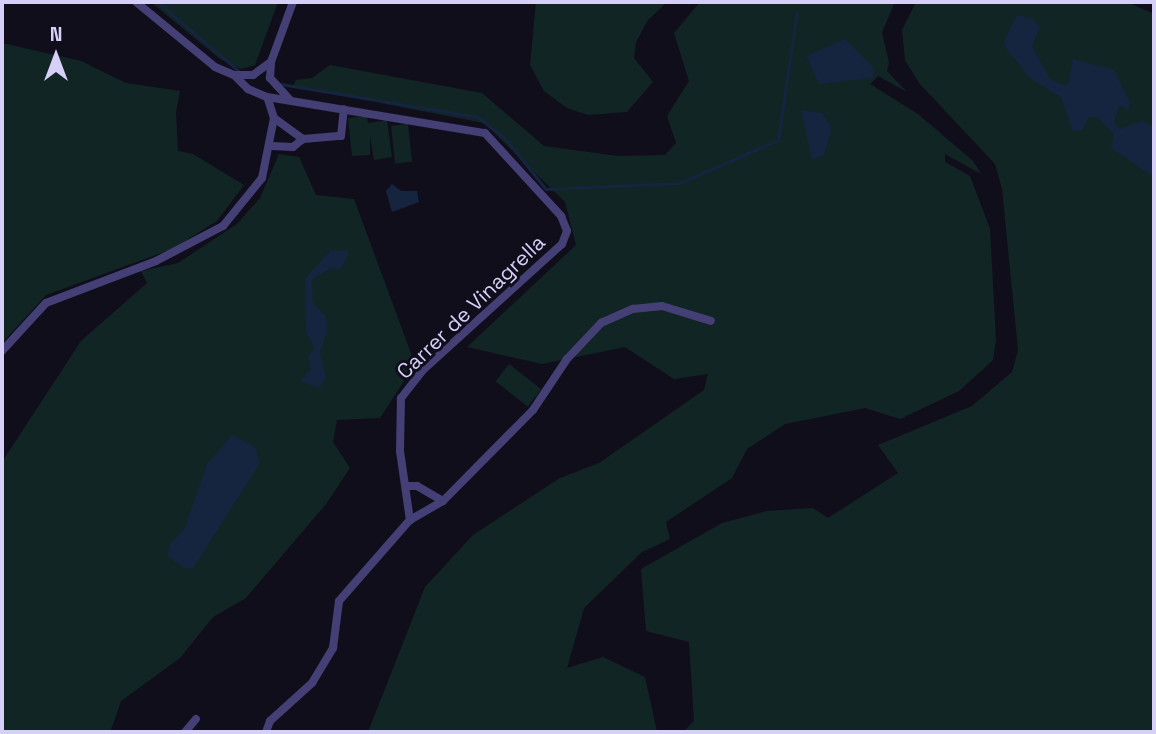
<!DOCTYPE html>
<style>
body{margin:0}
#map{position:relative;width:1156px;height:734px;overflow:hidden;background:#110e1c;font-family:"Space Grotesk",sans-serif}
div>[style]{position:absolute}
.green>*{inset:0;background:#122525;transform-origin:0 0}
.water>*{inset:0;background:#15243f}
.stream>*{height:2.5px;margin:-1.25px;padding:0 1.25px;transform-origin:1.25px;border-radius:1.25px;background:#15243f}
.minor>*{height:8px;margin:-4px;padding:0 4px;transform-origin:4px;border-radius:4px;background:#443f75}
span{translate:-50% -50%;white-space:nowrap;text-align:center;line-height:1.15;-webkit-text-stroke:6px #110e1c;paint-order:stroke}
.street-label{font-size:21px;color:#d6d0f8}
.frame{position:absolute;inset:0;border:4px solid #d6d0f8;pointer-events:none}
.north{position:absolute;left:21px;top:21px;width:70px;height:70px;-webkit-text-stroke:5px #110e1c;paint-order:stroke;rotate:0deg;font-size:19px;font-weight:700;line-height:28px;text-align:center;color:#d6d0f8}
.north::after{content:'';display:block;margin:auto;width:24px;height:32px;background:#d6d0f8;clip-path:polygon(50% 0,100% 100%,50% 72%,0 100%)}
</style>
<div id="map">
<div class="green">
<i style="clip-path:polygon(151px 2px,278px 2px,255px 65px,241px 69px,220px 59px)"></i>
<i style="clip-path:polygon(536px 2px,667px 2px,648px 20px,636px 42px,634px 58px,653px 82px,627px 112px,588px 115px,567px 108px,544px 91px,530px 65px)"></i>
<i style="clip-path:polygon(700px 2px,895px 2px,882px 32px,889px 63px,887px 71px,907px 92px,878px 76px,870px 84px,918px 114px,973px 161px,981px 174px,945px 154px,945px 162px,970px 176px,990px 229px,996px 340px,993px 360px,959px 391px,900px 419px,865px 408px,785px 424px,747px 449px,732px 478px,666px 522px,670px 539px,642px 552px,584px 608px,567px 668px,603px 657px,645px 677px,657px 732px,368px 732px,425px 587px,473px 535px,560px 478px,599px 463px,704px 390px,708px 374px,674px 379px,625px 347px,542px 364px,467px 347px,576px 245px,565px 202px,484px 123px,293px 86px,296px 80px,312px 78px,330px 65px,482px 93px,544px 146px,618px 156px,665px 155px,676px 143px,667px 116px,689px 81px,674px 33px)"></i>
<i style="clip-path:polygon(916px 2px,1127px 2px,1154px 14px,1154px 732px,683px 732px,694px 721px,689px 642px,646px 631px,641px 569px,722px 523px,767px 511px,813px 508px,828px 518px,898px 473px,878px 445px,972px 406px,1012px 372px,1018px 350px,1002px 189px,995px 164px,919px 83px,905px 60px,902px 30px)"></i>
<i style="clip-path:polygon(2px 43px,81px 61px,126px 83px,180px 91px,176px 112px,178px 151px,193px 154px,244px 185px,217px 221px,172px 249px,46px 295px,2px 343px)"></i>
<i style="clip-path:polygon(367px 116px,368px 123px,387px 120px,392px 157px,374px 160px,370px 136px,370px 155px,352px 156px,348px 118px)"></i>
<i style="left:408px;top:124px;width:38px;height:17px;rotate:84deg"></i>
<i style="clip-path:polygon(279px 154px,299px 157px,316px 195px,354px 199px,415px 364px,380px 418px,337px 420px,333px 442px,350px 468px,326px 504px,246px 598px,213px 617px,180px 658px,121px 701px,110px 732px,2px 732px,2px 462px,81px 341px,147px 283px,141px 271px,178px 263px,237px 224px,260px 198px)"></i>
<i style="left:509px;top:364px;width:41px;height:22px;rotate:38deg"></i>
</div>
<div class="water">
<i style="clip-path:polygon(1017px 15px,1033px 19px,1040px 27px,1032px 46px,1050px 79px,1064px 85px,1069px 82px,1073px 59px,1114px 70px,1130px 103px,1128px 110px,1119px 105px,1114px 124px,1120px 129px,1142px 121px,1153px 126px,1154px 177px,1111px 148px,1114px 134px,1097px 117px,1089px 117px,1083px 130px,1072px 130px,1061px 97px,1031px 79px,1007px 50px,1004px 41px)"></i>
<i style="clip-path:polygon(845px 39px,874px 68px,873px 78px,819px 84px,806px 56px)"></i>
<i style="clip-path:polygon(801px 110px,822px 113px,832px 128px,824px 155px,812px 160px)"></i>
<i style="clip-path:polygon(392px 184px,401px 191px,417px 191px,419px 202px,392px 212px,386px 191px)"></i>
<i style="clip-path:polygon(331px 250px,348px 251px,348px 255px,341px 269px,332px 268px,312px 279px,313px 303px,326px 317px,327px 333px,320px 352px,326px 378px,319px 388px,300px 381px,311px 370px,308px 356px,315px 349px,306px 332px,305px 279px)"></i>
<i style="clip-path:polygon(232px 435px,255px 447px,260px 463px,201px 556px,192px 569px,185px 568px,167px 556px,170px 544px,184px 530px,207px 464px)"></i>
</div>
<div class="stream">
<i style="left:158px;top:2px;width:105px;rotate:40.4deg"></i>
<i style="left:281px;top:84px;width:200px;rotate:9.5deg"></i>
<i style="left:478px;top:117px;width:36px;rotate:38deg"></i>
<i style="left:506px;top:139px;width:64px;rotate:51.3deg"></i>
<i style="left:546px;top:189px;width:134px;rotate:-2.6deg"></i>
<i style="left:680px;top:183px;width:107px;rotate:-23.7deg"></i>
<i style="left:778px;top:140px;width:129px;rotate:-81.6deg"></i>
</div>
<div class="minor">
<i style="left:136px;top:2px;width:102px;rotate:39.4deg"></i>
<i style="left:215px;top:67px;width:21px;rotate:23deg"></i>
<i style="left:234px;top:75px;width:19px"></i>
<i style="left:253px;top:75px;width:22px;rotate:-36deg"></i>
<i style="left:234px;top:75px;width:20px;rotate:45deg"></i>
<i style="left:248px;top:89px;width:21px;rotate:23deg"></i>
<i style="left:267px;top:97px;width:221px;rotate:9.4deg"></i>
<i style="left:485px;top:133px;width:113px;rotate:47.5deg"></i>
<i style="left:561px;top:216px;width:16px;rotate:68deg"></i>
<i style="left:567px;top:231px;width:14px;rotate:111deg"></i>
<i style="left:562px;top:244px;width:188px;rotate:137.8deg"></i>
<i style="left:423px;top:370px;width:36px;rotate:128deg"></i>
<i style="left:401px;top:398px;width:53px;rotate:91.1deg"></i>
<i style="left:400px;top:451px;width:70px;rotate:81.8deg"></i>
<i style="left:290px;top:100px;width:30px;rotate:-132deg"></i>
<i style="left:270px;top:78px;width:16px;rotate:-86deg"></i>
<i style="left:271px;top:62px;width:64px;rotate:-69.9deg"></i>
<i style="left:274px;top:118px;width:36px;rotate:36deg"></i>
<i style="left:303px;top:139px;width:38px;rotate:-5deg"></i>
<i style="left:341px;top:136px;width:27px;rotate:-84deg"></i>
<i style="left:272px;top:146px;width:21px;rotate:3deg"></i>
<i style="left:293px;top:147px;width:13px;rotate:-39deg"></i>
<i style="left:2px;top:351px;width:65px;rotate:-47.5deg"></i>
<i style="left:46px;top:303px;width:118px;rotate:-20.9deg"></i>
<i style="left:156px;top:261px;width:76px;rotate:-27.6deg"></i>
<i style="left:223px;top:226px;width:62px;rotate:-50.9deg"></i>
<i style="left:262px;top:178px;width:61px;rotate:-78.7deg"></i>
<i style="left:274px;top:118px;width:22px;rotate:-108deg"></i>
<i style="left:407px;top:486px;width:10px"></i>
<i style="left:417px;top:486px;width:30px;rotate:30deg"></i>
<i style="left:443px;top:501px;width:128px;rotate:-45.3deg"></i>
<i style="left:533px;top:410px;width:61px;rotate:-56.3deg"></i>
<i style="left:567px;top:359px;width:50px;rotate:-46.6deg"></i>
<i style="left:601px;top:323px;width:35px;rotate:-24deg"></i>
<i style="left:633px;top:309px;width:29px;rotate:-6deg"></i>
<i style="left:662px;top:306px;width:51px;rotate:17deg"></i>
<i style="left:410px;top:520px;width:38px;rotate:-30deg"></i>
<i style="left:185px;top:732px;width:17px;rotate:-50deg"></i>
<i style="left:266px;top:732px;width:12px;rotate:-70deg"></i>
<i style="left:270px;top:721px;width:57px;rotate:-42.1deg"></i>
<i style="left:312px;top:683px;width:41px;rotate:-59deg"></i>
<i style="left:333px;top:648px;width:47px;rotate:-82.7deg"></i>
<i style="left:339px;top:601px;width:108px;rotate:-48.8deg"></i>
</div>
<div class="street-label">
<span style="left:471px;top:307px;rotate:-44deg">Carrer de Vinagrella</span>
</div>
<div class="frame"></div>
<div class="north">N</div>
</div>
